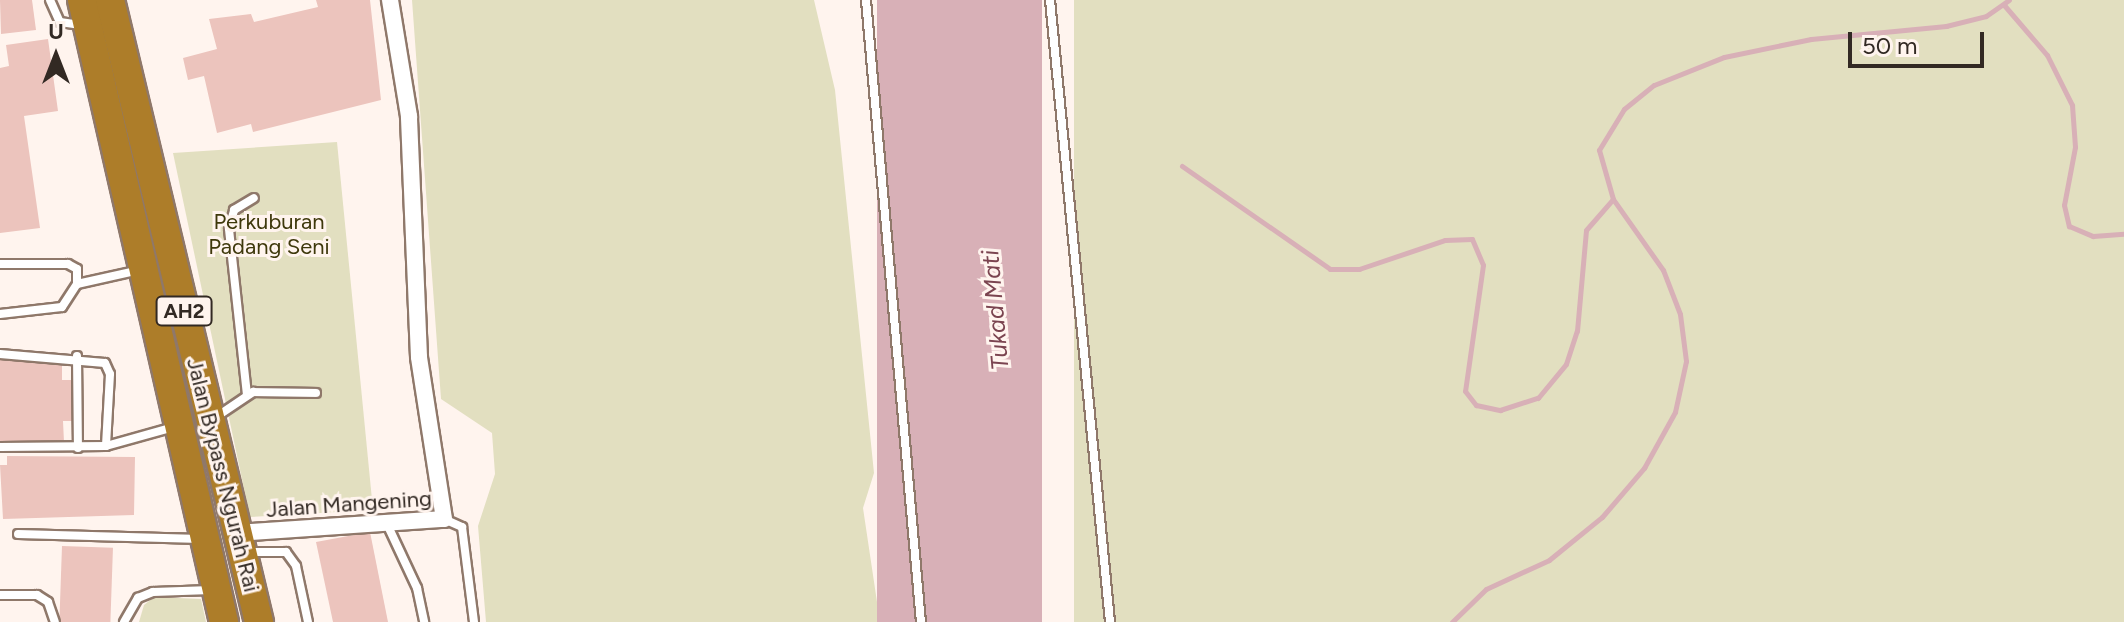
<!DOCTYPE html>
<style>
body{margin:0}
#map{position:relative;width:2124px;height:622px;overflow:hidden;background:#fff4ee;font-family:Figtree,sans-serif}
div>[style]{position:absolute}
.green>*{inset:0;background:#e2dfc0;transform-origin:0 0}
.water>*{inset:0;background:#d8b0b7;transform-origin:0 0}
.stream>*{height:5px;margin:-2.5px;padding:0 2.5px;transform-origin:2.5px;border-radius:2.5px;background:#d8b0b7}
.building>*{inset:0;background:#ecc4bd;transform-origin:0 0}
.roads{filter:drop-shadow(2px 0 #8f786a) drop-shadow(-2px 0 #8f786a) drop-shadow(0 2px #8f786a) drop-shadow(0 -2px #8f786a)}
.lane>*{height:8px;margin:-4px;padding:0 4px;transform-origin:4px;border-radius:4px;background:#fff}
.street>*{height:16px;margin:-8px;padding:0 8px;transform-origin:8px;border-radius:8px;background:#fff}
.highway>*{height:28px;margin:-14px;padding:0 14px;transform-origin:14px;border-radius:14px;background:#ad7d29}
span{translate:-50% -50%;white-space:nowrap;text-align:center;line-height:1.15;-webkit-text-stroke:6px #fff4ee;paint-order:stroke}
.shield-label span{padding:2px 6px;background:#fff4ee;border:2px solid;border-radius:6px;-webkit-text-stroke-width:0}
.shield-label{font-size:20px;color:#322923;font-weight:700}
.park-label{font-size:22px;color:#3e380b}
.street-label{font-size:22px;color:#322923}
.water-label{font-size:24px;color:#7b4450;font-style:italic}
.north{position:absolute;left:16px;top:16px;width:80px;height:80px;-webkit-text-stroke:6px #fff4ee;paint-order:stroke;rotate:0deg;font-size:22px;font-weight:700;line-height:32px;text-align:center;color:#322923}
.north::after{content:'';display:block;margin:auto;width:28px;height:36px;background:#322923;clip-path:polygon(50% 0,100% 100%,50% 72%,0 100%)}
.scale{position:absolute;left:1848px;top:32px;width:136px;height:36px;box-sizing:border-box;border:4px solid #322923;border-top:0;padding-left:10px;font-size:24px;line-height:28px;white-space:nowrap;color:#322923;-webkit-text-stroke:6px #fff4ee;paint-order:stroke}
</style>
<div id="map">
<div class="green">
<i style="clip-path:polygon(412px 0,814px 0,835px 90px,874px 473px,863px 508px,880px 622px,486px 622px,478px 526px,495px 474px,492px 433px,441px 399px)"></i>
<i style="left:1074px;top:0;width:1050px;height:626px"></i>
<i style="clip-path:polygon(337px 142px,373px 510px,250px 517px,173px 153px)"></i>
<i style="clip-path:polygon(154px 597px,201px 599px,206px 622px,139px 622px,144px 605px)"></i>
</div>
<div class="water">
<i style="left:877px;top:0;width:165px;height:624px"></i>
</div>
<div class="stream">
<i style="left:2004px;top:5px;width:66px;rotate:49.3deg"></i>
<i style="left:2047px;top:55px;width:56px;rotate:63.4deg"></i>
<i style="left:2072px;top:105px;width:42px;rotate:85.9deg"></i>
<i style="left:2075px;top:147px;width:59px;rotate:100.7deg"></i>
<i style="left:2064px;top:205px;width:22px;rotate:77deg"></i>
<i style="left:2069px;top:226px;width:26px;rotate:23deg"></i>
<i style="left:2093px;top:236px;width:31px;rotate:-4deg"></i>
<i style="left:1182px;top:166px;width:180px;rotate:34.8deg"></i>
<i style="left:1330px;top:269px;width:29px"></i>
<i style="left:1359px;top:269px;width:91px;rotate:-18.6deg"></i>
<i style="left:1445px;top:240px;width:27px;rotate:-2deg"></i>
<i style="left:1472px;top:239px;width:28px;rotate:67deg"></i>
<i style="left:1483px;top:265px;width:127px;rotate:98.1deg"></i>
<i style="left:1465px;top:391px;width:18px;rotate:52deg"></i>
<i style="left:1476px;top:405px;width:25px;rotate:12deg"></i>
<i style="left:1500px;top:410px;width:40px;rotate:-18deg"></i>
<i style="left:1538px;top:398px;width:44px;rotate:-50.5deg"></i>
<i style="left:1566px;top:364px;width:35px;rotate:-72deg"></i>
<i style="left:1577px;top:331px;width:101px;rotate:-84.9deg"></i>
<i style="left:1586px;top:230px;width:41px;rotate:-48.9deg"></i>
<i style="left:1452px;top:622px;width:47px;rotate:-44.1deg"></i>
<i style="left:1486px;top:589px;width:69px;rotate:-24.7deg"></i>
<i style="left:1549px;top:560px;width:68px;rotate:-39.1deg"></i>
<i style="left:1602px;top:517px;width:65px;rotate:-49.4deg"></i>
<i style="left:1644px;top:468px;width:64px;rotate:-61deg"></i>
<i style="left:1675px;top:412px;width:52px;rotate:-77.8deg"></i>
<i style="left:1686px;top:361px;width:47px;rotate:-97.3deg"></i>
<i style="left:1680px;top:314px;width:47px;rotate:-111.1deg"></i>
<i style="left:1663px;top:270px;width:87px;rotate:-125.2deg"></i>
<i style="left:1613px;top:199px;width:51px;rotate:-105.9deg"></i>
<i style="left:1599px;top:150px;width:48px;rotate:-58.6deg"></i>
<i style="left:1624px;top:109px;width:38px;rotate:-39deg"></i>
<i style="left:1654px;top:85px;width:75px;rotate:-21.8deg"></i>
<i style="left:1724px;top:57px;width:89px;rotate:-11.7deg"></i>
<i style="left:1811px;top:39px;width:136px;rotate:-5.5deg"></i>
<i style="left:1946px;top:26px;width:41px;rotate:-14deg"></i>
<i style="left:1986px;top:16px;width:28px;rotate:-35deg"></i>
</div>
<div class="building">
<i style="clip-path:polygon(0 0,32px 0,36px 30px,1px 34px)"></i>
<i style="clip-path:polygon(316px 0,370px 0,381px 100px,253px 132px,251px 124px,217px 133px,204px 76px,188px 80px,183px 58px,217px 49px,209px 19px,251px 14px,254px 22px,318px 7px)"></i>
<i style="clip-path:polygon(48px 39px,58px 111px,24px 116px,40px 228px,0 233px,0 68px,9px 66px,6px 45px)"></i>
<i style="clip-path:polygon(0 359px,62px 359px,62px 380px,75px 380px,75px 421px,63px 421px,64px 442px,0 442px)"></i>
<i style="clip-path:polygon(7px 456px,135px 457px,134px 515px,3px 519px,0 465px,7px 465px)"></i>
<i style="clip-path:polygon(370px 532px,388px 622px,333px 622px,316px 542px)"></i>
<i style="left:62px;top:546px;width:51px;height:76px;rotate:2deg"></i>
</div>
<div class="roads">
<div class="lane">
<i style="left:50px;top:0;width:24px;rotate:66deg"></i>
<i style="left:60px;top:22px;width:21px;rotate:8deg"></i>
<i style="left:866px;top:0;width:624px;rotate:84.95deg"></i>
<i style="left:1050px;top:0;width:625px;rotate:84.49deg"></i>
<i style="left:0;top:264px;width:68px"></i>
<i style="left:68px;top:264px;width:10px;rotate:29deg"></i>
<i style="left:77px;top:269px;width:15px;rotate:90deg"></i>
<i style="left:0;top:314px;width:62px;rotate:-6.4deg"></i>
<i style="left:62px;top:307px;width:27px;rotate:-57deg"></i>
<i style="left:77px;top:284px;width:65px;rotate:-12.5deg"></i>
<i style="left:0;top:354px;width:105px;rotate:4.9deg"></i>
<i style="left:105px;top:363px;width:12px;rotate:66deg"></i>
<i style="left:110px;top:374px;width:72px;rotate:93.2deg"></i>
<i style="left:77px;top:356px;width:92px;rotate:89.4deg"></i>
<i style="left:247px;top:395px;width:168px;rotate:-96.2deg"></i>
<i style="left:229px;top:228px;width:19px;rotate:-74deg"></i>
<i style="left:234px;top:210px;width:23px;rotate:-31deg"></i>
<i style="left:216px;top:417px;width:45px;rotate:-34deg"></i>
<i style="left:253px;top:392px;width:63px;rotate:0.9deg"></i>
<i style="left:0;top:447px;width:106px;rotate:-0.5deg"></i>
<i style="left:106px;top:446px;width:71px;rotate:-15.6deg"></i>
<i style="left:444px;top:519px;width:20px;rotate:24deg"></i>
<i style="left:462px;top:527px;width:96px;rotate:82.8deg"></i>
<i style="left:387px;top:524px;width:71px;rotate:64.9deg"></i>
<i style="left:417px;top:588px;width:35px;rotate:78deg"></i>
<i style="left:18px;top:534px;width:183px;rotate:1.6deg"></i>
<i style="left:249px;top:552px;width:37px"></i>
<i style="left:286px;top:552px;width:17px;rotate:54deg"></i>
<i style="left:296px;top:566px;width:57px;rotate:77.9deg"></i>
<i style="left:0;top:595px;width:37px"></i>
<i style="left:37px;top:595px;width:13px;rotate:32deg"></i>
<i style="left:48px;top:602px;width:21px;rotate:71deg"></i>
<i style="left:124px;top:622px;width:28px;rotate:-60deg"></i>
<i style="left:138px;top:598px;width:16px;rotate:-22deg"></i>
<i style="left:153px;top:592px;width:58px;rotate:-2deg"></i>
</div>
<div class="street">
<i style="left:237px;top:533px;width:207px;rotate:-3.9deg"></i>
<i style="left:444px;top:519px;width:164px;rotate:-98.8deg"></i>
<i style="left:419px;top:357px;width:241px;rotate:-92.4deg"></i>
<i style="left:409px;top:116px;width:118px;rotate:-99.3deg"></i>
</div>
<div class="highway">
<i style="left:82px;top:0;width:638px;rotate:77.14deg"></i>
<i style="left:110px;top:0;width:640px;rotate:76.53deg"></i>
</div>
</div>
<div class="shield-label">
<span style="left:184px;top:311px">AH2</span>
</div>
<div class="park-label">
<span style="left:269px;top:234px">Perkuburan<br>Padang Seni</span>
</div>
<div class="street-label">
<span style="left:223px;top:475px;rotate:76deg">Jalan Bypass Ngurah Rai</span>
<span style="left:349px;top:504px;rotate:-4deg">Jalan Mangening</span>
</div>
<div class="water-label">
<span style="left:995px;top:310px;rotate:-95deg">Tukad Mati</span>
</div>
<div class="north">U</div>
<div class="scale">50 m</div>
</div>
